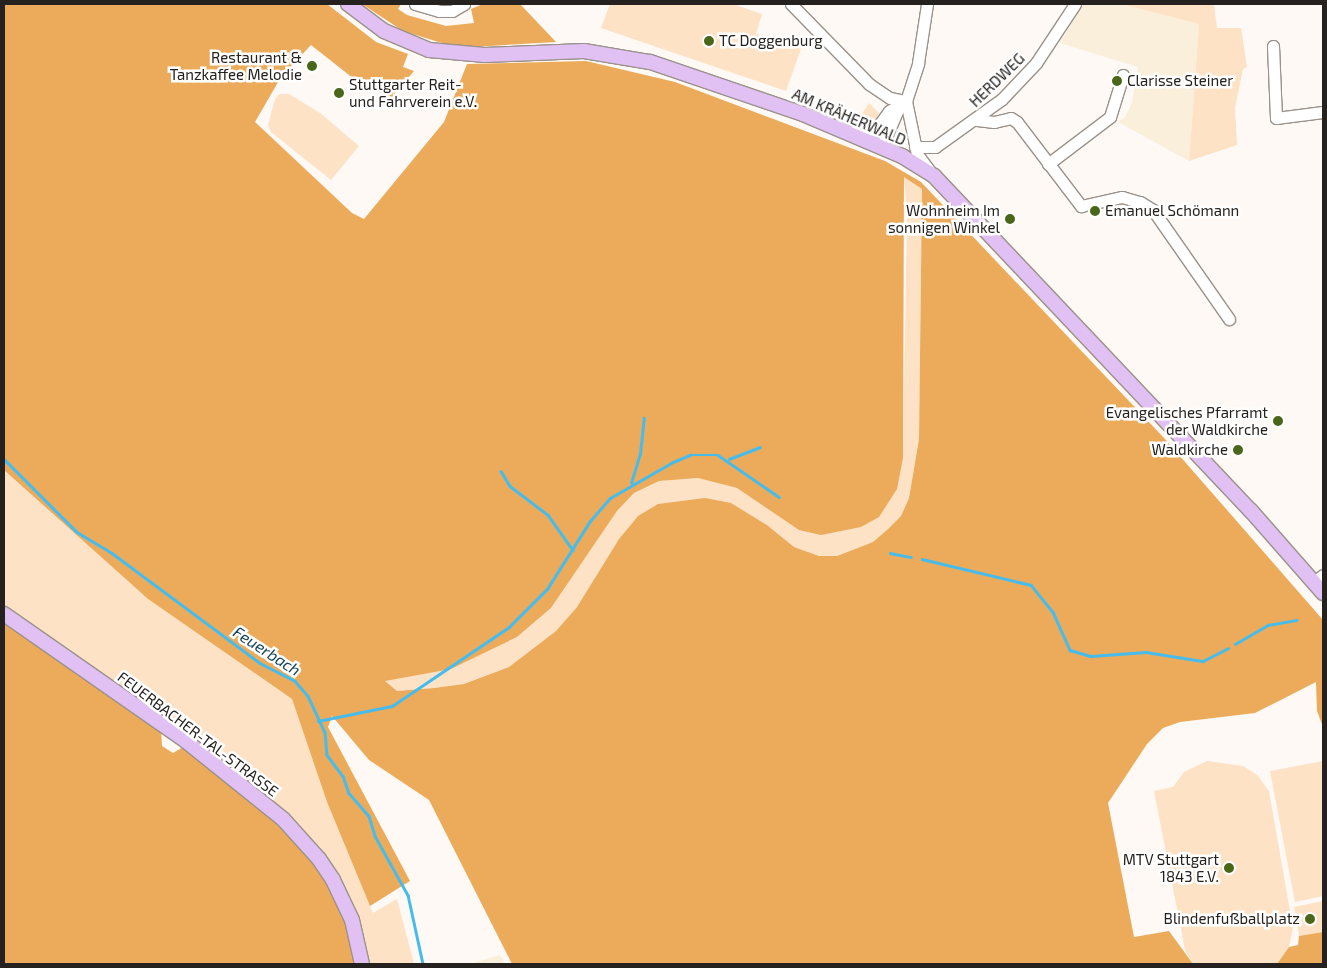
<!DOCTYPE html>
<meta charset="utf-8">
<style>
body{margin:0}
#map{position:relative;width:1327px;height:968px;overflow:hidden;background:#fef9f4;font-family:"Exo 2",sans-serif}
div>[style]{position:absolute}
.education>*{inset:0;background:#faefda}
.green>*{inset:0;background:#fde2c5}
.forest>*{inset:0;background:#ecab5a}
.stream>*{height:2.5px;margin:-1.25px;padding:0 1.25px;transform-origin:1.25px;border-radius:1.25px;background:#46bced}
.roads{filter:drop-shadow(1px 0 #9a928a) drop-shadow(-1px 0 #9a928a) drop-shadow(0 1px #9a928a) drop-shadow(0 -1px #9a928a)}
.minor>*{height:11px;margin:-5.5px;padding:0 5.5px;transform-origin:5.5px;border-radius:5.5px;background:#fff}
.major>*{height:14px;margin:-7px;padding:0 7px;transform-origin:7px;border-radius:7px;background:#e1c0f4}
.dots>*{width:14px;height:14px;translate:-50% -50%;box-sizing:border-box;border:2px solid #fff;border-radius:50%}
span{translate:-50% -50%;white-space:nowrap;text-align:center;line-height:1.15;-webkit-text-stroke:5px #fff;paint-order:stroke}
.poi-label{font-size:15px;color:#24211e}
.left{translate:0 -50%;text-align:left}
.right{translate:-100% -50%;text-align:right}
.street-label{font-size:15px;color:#24211e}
.water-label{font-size:16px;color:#15465a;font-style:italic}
.frame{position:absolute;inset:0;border:5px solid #24211e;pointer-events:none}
</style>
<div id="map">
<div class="education">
<i style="clip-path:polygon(1083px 4px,1121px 4px,1199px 24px,1189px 161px,1118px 122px,1125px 117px,1132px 103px,1138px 67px,1060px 43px)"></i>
<i style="clip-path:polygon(500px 955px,505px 964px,470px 964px)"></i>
</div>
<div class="green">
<i style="clip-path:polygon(610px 4px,733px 4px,762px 14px,756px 34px,801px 49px,786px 91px,601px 28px)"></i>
<i style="clip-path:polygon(1121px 4px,1214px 4px,1217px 28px,1241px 28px,1247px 67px,1243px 69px,1235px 108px,1237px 145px,1189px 161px,1199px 24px)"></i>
<i style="clip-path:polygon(280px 94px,289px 94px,320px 113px,359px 146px,331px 180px,271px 132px,268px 125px,275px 99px)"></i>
<i style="clip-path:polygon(869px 103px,879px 113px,876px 119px,865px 123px,858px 120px)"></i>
<i style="clip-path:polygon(904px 177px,922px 189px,919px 439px,909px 498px,901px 516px,888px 529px,873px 542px,837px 556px,819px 556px,794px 547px,767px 525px,731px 503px,638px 516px,619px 539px,577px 607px,556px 631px,509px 667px,464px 684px,434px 688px,397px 691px,384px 680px,451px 669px,517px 637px,551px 608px,617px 511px,634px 493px,659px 481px,698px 478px,737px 488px,767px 507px,903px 458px,907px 213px)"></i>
<i style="clip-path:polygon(4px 470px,148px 599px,292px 699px,327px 802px,373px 913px,397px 899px,414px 964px,366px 964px,313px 844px,4px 608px)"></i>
<i style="clip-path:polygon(1207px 761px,1243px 766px,1257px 775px,1269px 791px,1293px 928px,1289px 947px,1277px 964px,1193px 964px,1185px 950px,1154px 791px,1173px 787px,1184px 772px)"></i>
<i style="clip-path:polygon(1323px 761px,1323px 896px,1295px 902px,1270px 771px)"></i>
<i style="clip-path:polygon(1323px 901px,1323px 932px,1299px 936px,1294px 907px)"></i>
</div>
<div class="forest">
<i style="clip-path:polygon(evenodd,4px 4px,327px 4px,376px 42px,408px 54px,403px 67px,414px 71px,392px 97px,363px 86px,311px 45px,281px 77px,255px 122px,352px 213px,364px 219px,444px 122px,467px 64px,586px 61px,675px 82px,885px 161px,921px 182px,1165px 439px,1323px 620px,1323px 727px,1317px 711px,1316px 682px,1255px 713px,1180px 722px,1163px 728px,1147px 744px,1108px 803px,1134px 937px,1169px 931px,1193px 964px,512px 964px,429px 800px,369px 760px,332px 716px,328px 727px,410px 881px,370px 906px,327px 802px,292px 699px,148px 599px,4px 470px,4px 4px,904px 177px,922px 189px,919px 439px,909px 498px,901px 516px,888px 529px,873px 542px,837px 556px,819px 556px,794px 547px,767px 525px,731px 503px,705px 498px,658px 504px,638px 516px,619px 539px,577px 607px,556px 631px,509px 667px,464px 684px,434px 688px,397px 691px,385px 681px,451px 669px,517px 637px,551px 608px,617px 511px,634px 493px,659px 481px,698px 478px,737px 488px,799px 530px,821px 535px,861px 527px,879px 517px,897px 489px,903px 458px,904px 177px)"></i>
<i style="clip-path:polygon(362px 4px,401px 4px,398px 9px,407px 15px,446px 26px,474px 23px,471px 9px,483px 4px,520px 4px,556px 42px,472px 47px,448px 45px,403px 31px)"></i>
<i style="clip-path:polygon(4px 616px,161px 729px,162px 746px,173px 753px,185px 746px,308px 851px,343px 915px,356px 964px,4px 964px)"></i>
<i style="clip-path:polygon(1323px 932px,1323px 964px,1277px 964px,1289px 947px,1298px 945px,1299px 936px)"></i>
</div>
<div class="stream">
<i style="left:4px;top:459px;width:103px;rotate:45deg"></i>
<i style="left:77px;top:532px;width:41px;rotate:31deg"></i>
<i style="left:112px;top:553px;width:184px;rotate:36.6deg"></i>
<i style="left:260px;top:663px;width:39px;rotate:27deg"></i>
<i style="left:295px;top:681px;width:20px;rotate:49deg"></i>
<i style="left:308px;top:696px;width:40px;rotate:65deg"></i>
<i style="left:325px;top:732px;width:23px;rotate:85deg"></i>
<i style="left:327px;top:755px;width:26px;rotate:53deg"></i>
<i style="left:343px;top:776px;width:18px;rotate:71deg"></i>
<i style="left:349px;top:793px;width:30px;rotate:49deg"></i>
<i style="left:369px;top:816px;width:21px;rotate:73deg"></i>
<i style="left:375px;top:836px;width:68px;rotate:60.8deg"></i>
<i style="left:408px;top:895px;width:71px;rotate:77.7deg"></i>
<i style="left:729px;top:459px;width:33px;rotate:-21deg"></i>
<i style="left:501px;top:471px;width:17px;rotate:59deg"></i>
<i style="left:510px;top:486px;width:48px;rotate:37.3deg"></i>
<i style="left:548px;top:515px;width:43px;rotate:54.5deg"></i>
<i style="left:631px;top:483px;width:30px;rotate:-73deg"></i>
<i style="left:640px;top:454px;width:36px;rotate:-84deg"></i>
<i style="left:890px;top:553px;width:21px;rotate:11deg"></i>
<i style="left:922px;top:559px;width:112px;rotate:13.4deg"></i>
<i style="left:1031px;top:585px;width:35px;rotate:51deg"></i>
<i style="left:1053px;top:612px;width:42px;rotate:65.9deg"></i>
<i style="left:1070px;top:650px;width:22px;rotate:16deg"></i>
<i style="left:1091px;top:656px;width:55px;rotate:-4.2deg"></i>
<i style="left:1146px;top:652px;width:58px;rotate:9deg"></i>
<i style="left:1203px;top:661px;width:28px;rotate:-27deg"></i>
<i style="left:1235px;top:644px;width:38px;rotate:-30deg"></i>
<i style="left:1268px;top:625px;width:29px;rotate:-10deg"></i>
<i style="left:318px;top:721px;width:76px;rotate:-11.5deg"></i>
<i style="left:392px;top:706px;width:141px;rotate:-34deg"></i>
<i style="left:509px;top:627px;width:54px;rotate:-45deg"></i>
<i style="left:547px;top:589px;width:80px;rotate:-57.7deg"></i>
<i style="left:590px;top:521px;width:30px;rotate:-49deg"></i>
<i style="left:610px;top:498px;width:70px;rotate:-29.8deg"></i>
<i style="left:671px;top:463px;width:21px;rotate:-23deg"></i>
<i style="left:690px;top:455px;width:28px"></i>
<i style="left:718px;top:455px;width:74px;rotate:34.5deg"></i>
</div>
<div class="roads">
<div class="minor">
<i style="left:415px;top:4px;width:25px;rotate:16deg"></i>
<i style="left:439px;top:11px;width:13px"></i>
<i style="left:452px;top:11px;width:14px;rotate:-30deg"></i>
<i style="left:791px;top:4px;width:112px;rotate:45.7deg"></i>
<i style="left:869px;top:84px;width:25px;rotate:34deg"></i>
<i style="left:890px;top:98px;width:16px;rotate:11deg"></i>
<i style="left:1273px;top:46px;width:72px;rotate:87.6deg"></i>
<i style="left:1276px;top:118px;width:47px;rotate:-7.3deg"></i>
<i style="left:906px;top:101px;width:54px;rotate:78.3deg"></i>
<i style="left:917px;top:154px;width:21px;rotate:53deg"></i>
<i style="left:977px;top:120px;width:17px;rotate:7deg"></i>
<i style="left:994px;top:122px;width:17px;rotate:-13deg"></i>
<i style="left:1011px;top:118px;width:7px;rotate:34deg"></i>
<i style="left:1017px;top:122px;width:106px;rotate:52.7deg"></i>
<i style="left:1081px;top:206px;width:42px;rotate:-12.4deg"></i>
<i style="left:1122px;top:197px;width:19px;rotate:16deg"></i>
<i style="left:1140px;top:202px;width:15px;rotate:32deg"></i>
<i style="left:1153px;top:210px;width:133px;rotate:55.1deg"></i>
<i style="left:849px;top:132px;width:27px;rotate:-6deg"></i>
<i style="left:876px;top:129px;width:22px;rotate:-54deg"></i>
<i style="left:889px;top:111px;width:20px;rotate:-30deg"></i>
<i style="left:906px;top:101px;width:40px;rotate:-72deg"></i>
<i style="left:918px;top:63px;width:60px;rotate:-81.3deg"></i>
<i style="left:882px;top:146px;width:43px;rotate:-66.4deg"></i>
<i style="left:915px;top:147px;width:20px"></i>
<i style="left:935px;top:147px;width:82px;rotate:-35.6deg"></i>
<i style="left:1002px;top:99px;width:50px;rotate:-46.6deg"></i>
<i style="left:1036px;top:63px;width:71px;rotate:-56.5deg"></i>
<i style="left:1048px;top:164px;width:78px;rotate:-37.2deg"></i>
<i style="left:1110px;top:117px;width:44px;rotate:-72.8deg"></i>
<i style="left:1314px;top:582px;width:11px;rotate:-38deg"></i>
</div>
<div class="major">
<i style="left:348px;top:4px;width:45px;rotate:36.9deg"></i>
<i style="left:384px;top:31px;width:49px;rotate:22.9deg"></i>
<i style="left:429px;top:50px;width:56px;rotate:5.1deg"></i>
<i style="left:485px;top:55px;width:99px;rotate:-2.3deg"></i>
<i style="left:584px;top:51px;width:67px;rotate:9.5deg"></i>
<i style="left:650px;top:62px;width:162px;rotate:18.8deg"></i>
<i style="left:803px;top:114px;width:108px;rotate:23deg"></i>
<i style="left:902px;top:156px;width:38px;rotate:32deg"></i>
<i style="left:934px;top:176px;width:461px;rotate:46.6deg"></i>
<i style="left:1251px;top:511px;width:109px;rotate:48.7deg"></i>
<i style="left:4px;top:614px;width:222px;rotate:34.9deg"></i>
<i style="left:186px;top:741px;width:124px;rotate:38.8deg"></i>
<i style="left:283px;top:819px;width:54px;rotate:48deg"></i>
<i style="left:319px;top:859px;width:25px;rotate:56deg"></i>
<i style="left:333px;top:880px;width:44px;rotate:64.6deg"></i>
<i style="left:352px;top:920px;width:45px;rotate:77.2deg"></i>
</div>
</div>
<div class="dots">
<i style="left:709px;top:41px;background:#496619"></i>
<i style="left:312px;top:66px;background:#496619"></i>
<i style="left:1117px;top:81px;background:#496619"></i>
<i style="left:339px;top:93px;background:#496619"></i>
<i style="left:1095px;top:211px;background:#496619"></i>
<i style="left:1010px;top:219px;background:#496619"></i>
<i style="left:1278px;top:421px;background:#496619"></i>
<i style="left:1238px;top:450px;background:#496619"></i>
<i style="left:1229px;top:868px;background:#496619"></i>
<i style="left:1310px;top:919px;background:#496619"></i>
</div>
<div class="poi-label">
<span class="left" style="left:719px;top:41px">TC Doggenburg</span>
<span class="right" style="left:302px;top:66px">Restaurant &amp;<br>Tanzkaffee Melodie</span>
<span class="left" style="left:1127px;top:81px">Clarisse Steiner</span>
<span class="left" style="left:349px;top:93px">Stuttgarter Reit-<br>und Fahrverein e.V.</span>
<span class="right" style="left:1000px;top:219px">Wohnheim Im<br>sonnigen Winkel</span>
<span class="left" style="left:1105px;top:211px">Emanuel Schömann</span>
<span class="right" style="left:1268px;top:421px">Evangelisches Pfarramt<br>der Waldkirche</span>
<span class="right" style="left:1228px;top:450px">Waldkirche</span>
<span class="right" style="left:1219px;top:868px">MTV Stuttgart<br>1843 E.V.</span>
<span class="right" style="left:1300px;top:919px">Blindenfußballplatz</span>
</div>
<div class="street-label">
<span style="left:997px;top:80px;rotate:-44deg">HERDWEG</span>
<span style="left:849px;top:117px;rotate:23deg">AM KRÄHERWALD</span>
<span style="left:198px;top:734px;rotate:37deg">FEUERBACHER-TAL-STRASSE</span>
</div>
<div class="water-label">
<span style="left:267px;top:651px;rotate:33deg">Feuerbach</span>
</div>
<div class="frame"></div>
</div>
